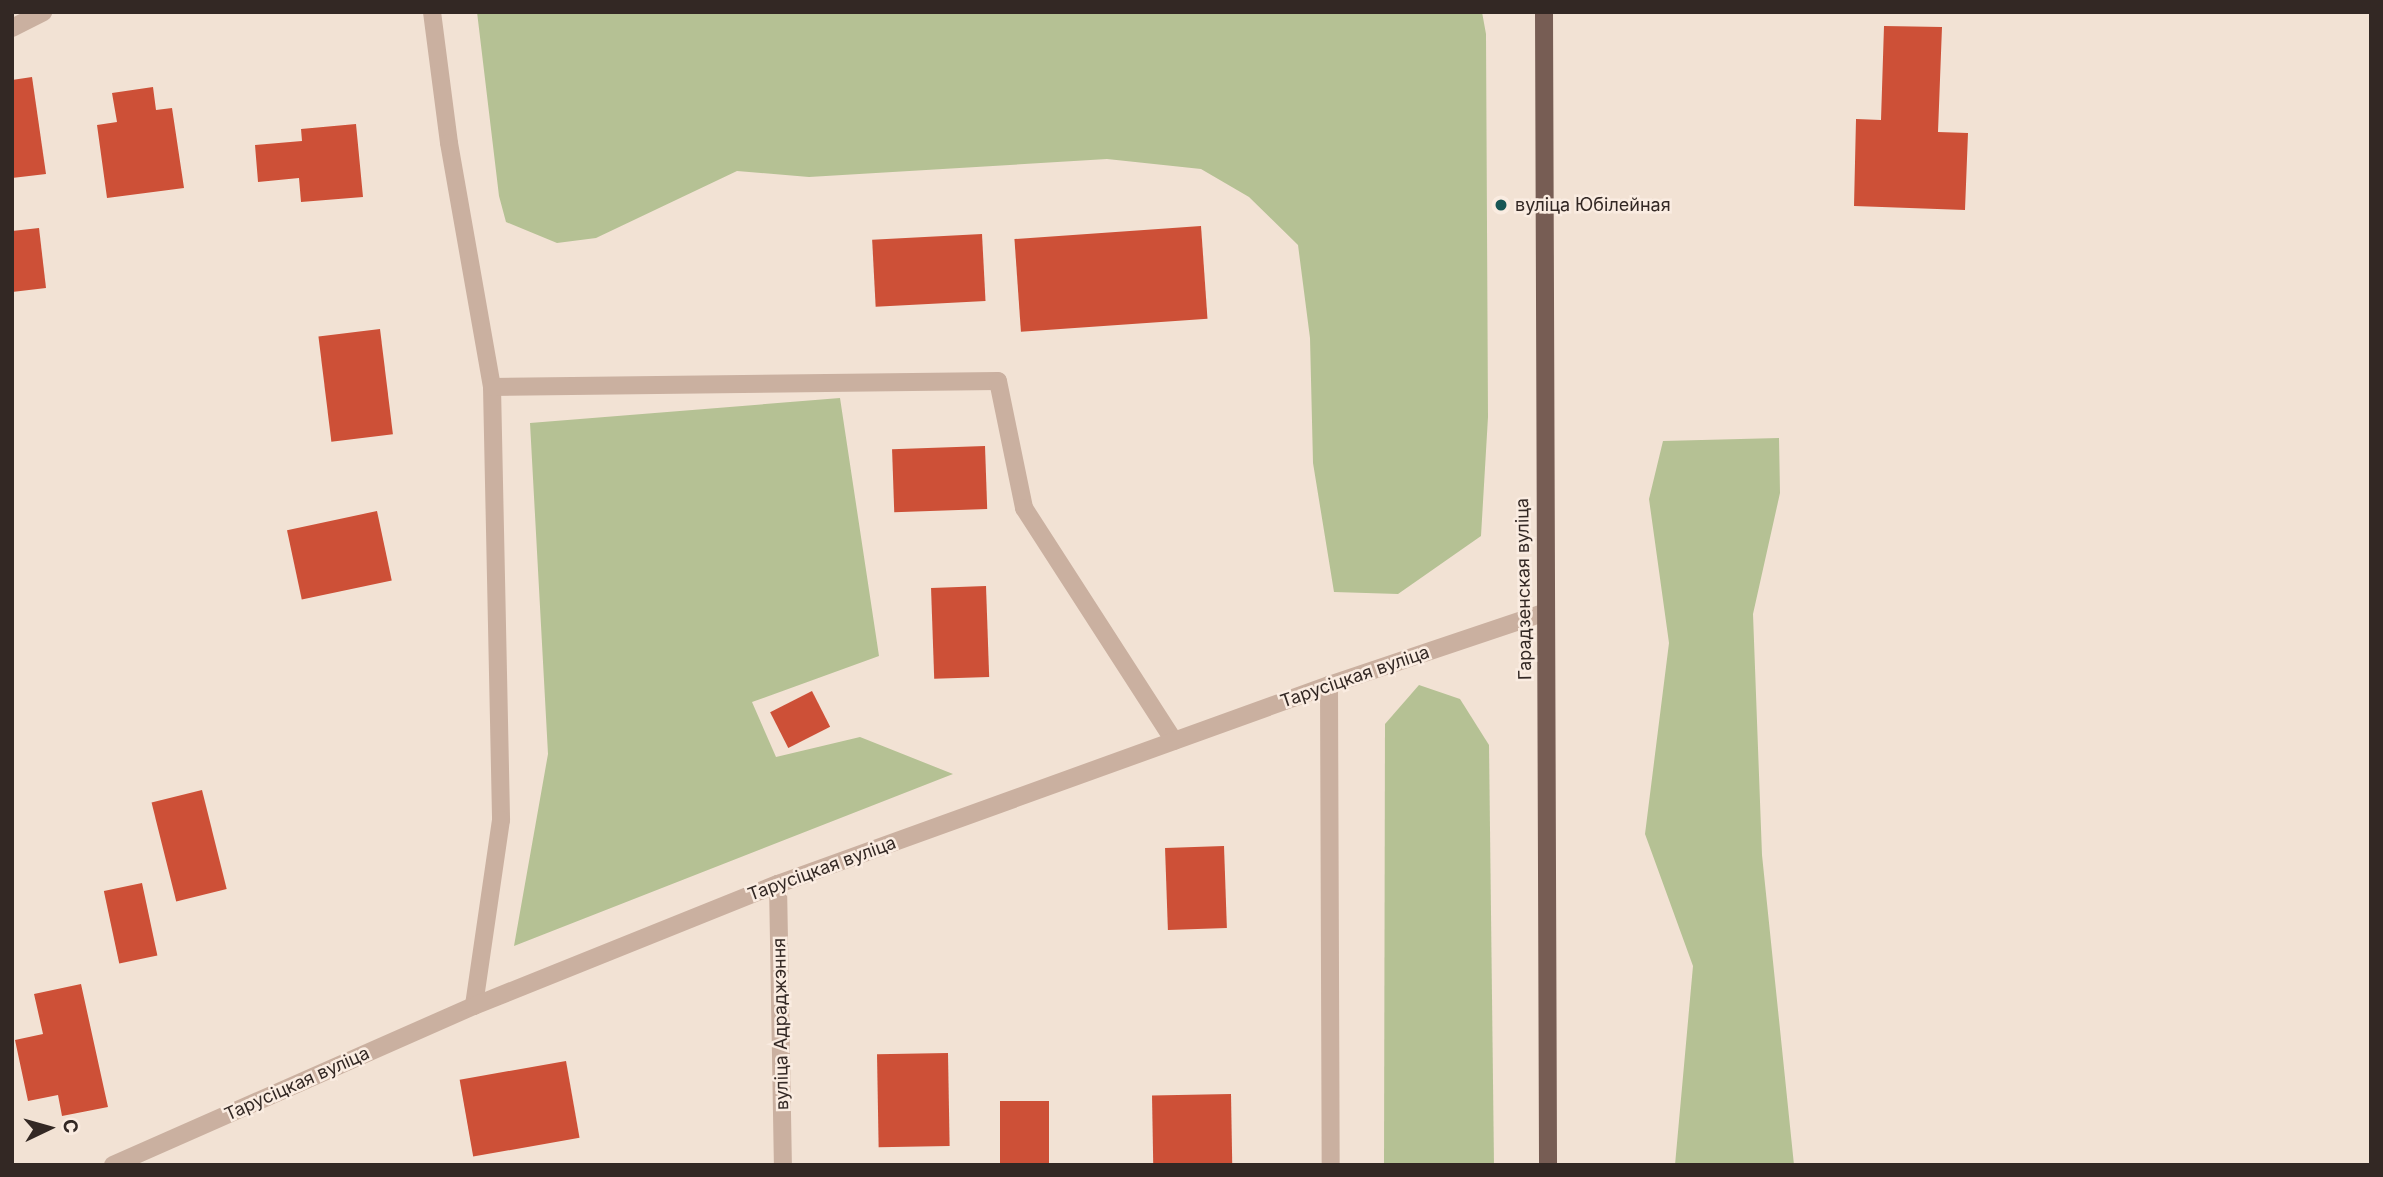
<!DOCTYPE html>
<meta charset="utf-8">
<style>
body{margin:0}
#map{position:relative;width:2383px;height:1177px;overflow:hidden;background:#f2e2d4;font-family:Inter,sans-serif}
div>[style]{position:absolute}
.green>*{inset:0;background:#b5c194}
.building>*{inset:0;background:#cd5037;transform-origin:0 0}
.minor>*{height:18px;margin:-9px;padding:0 9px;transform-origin:9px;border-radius:9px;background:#cab0a0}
.major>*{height:18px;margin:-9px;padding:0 9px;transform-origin:9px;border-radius:9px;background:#775d54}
.dots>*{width:19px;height:19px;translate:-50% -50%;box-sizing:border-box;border:4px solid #faece1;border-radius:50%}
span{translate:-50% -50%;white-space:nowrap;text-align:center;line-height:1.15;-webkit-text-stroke:5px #faece1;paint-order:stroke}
.poi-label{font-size:18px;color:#332824}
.left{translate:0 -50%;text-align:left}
.street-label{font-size:18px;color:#332824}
.frame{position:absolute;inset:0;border:14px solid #332824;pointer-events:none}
.north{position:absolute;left:14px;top:1093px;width:70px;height:70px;-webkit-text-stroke:5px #faece1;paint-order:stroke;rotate:85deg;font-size:19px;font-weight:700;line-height:28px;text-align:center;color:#332824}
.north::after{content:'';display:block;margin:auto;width:24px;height:32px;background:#332824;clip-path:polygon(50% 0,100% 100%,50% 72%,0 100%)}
</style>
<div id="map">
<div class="green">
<i style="clip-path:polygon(477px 12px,1482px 12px,1486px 34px,1488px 417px,1481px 536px,1398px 594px,1334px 592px,1313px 463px,1310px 338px,1298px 245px,1249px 197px,1201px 169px,1107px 159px,809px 177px,737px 171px,596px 238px,557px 243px,506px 222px,499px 196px)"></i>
<i style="clip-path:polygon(840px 398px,879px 656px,752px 702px,776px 757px,860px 737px,953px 774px,514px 946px,548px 754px,530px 423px)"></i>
<i style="clip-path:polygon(1779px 438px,1780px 493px,1753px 614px,1762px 855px,1794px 1165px,1675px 1165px,1693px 966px,1645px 834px,1669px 643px,1649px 499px,1663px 441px)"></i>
<i style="clip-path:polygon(1419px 685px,1460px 699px,1489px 745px,1494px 1165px,1384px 1165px,1385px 724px)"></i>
</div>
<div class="building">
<i style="clip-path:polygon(1884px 26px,1942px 27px,1938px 132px,1968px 133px,1965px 210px,1854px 206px,1856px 119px,1881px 120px)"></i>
<i style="clip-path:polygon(32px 77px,46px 174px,12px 178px,12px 80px)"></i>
<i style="clip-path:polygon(153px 87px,156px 110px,172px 108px,184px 188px,107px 198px,97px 125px,117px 122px,112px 93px)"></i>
<i style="clip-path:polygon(356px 124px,363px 197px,301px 202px,299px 178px,258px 182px,255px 145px,302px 141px,301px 129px)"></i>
<i style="left:1201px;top:226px;width:93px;height:187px;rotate:86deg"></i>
<i style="clip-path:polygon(39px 228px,46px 288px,12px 292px,12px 231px)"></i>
<i style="left:982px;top:234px;width:67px;height:110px;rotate:87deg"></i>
<i style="left:380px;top:329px;width:106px;height:62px;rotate:83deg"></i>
<i style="left:985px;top:446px;width:63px;height:93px;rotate:88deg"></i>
<i style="left:377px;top:511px;width:71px;height:92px;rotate:78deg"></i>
<i style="left:986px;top:586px;width:91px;height:55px;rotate:88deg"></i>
<i style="left:812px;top:691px;width:40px;height:47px;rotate:63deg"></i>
<i style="left:202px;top:790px;width:102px;height:52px;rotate:76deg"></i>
<i style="left:1224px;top:846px;width:82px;height:59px;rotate:88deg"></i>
<i style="left:142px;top:883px;width:74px;height:39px;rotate:78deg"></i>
<i style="clip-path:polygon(81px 984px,108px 1107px,62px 1116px,58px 1095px,28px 1101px,15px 1040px,43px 1034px,34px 994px)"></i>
<i style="left:948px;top:1053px;width:93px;height:71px;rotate:89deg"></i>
<i style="left:566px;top:1061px;width:78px;height:108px;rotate:80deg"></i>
<i style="left:1231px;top:1094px;width:71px;height:79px;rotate:89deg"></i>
<i style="left:1000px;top:1101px;width:49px;height:64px"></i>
</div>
<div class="minor">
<i style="left:432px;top:12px;width:132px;rotate:82.6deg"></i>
<i style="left:449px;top:143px;width:248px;rotate:80deg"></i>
<i style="left:492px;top:387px;width:433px;rotate:88.8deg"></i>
<i style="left:501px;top:820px;width:188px;rotate:98.3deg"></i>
<i style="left:12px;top:28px;width:35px;rotate:-27deg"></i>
<i style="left:492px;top:387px;width:506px;rotate:-0.68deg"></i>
<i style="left:998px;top:381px;width:130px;rotate:78.4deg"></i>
<i style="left:1024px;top:508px;width:277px;rotate:57.2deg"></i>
<i style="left:1329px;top:685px;width:480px;rotate:89.8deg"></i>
<i style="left:778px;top:884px;width:281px;rotate:89deg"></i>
<i style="left:113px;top:1165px;width:394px;rotate:-23.8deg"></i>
<i style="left:474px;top:1006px;width:328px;rotate:-21.9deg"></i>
<i style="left:778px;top:884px;width:586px;rotate:-19.86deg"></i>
<i style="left:1329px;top:685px;width:229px;rotate:-18.6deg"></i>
</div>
<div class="major">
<i style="left:1544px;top:12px;width:1153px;rotate:89.8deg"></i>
</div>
<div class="dots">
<i style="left:1501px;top:205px;background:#185756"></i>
</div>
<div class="poi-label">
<span class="left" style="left:1515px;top:205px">вуліца Юбілейная</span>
</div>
<div class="street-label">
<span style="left:1524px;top:589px;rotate:-91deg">Гарадзенская вуліца</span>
<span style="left:1355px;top:677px;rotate:-19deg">Тарусіцкая вуліца</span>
<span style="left:822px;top:869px;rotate:-20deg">Тарусіцкая вуліца</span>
<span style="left:781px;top:1024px;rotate:-91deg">вуліца Адраджэння</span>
<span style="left:297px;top:1084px;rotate:-24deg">Тарусіцкая вуліца</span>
</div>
<div class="frame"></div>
<div class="north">С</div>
</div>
